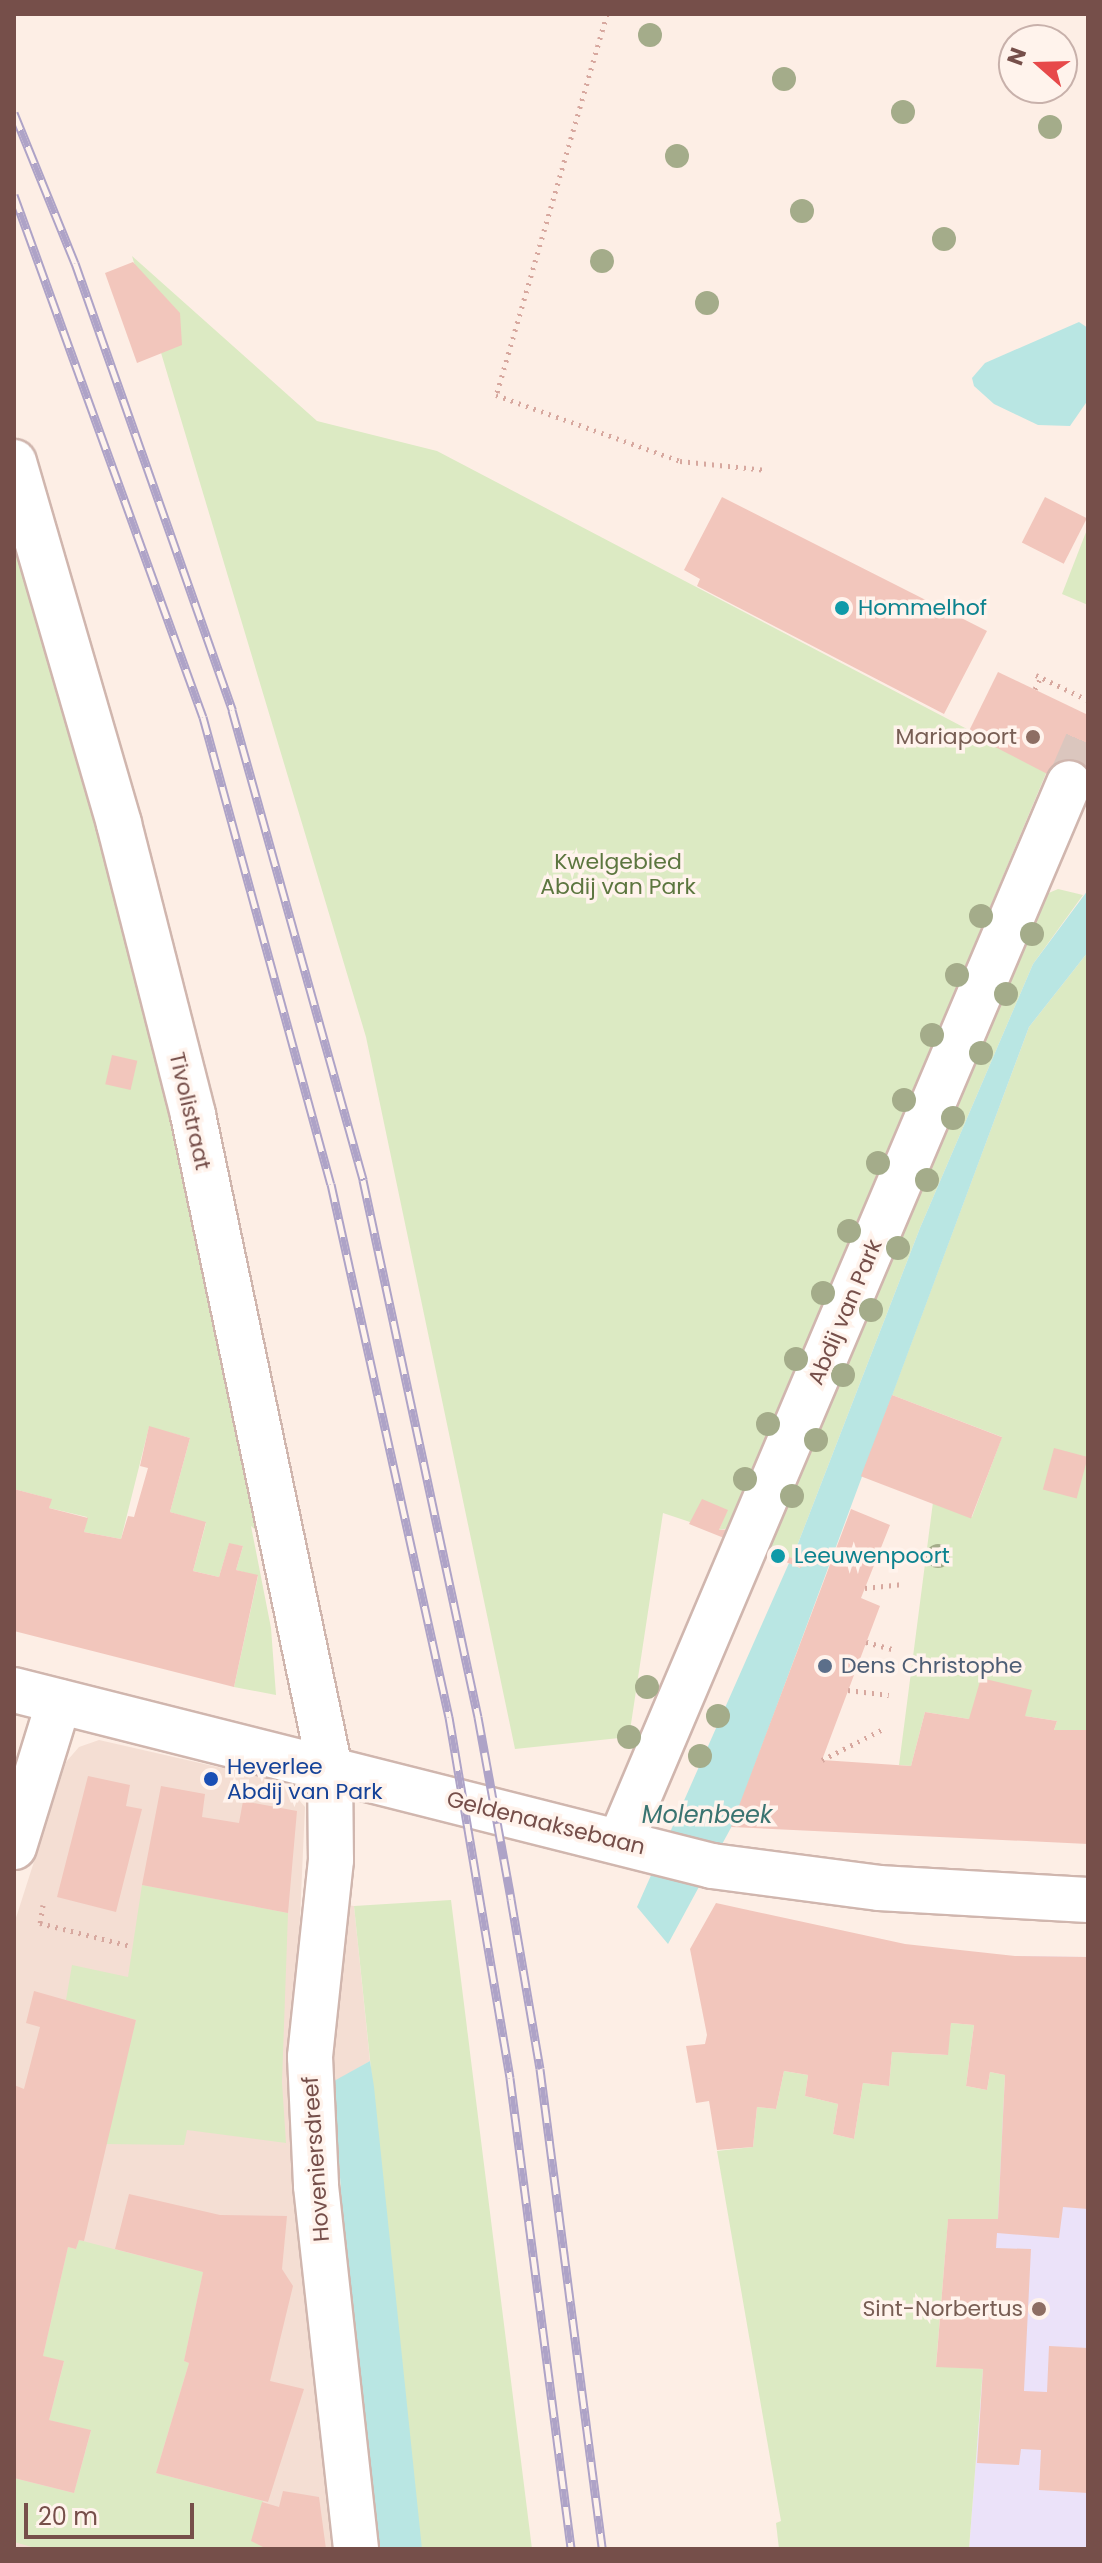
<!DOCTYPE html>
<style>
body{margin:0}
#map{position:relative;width:1102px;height:2563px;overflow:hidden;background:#fdeee5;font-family:Poppins,sans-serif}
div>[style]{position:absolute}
.residential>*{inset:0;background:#f4ded3}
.education>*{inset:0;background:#ebe2f9}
.green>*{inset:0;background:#dceac3}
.water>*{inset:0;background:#b9e6e3}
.building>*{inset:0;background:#f2c6bc;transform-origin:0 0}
.minor-tunnel>*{height:44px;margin-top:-22px;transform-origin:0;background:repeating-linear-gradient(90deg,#dbc6be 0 44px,transparent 0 66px)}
.path>*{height:5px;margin-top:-2.5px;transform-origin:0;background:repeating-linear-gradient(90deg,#d7a89f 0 2px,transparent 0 8px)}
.roads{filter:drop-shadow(2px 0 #d0b6ae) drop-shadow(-2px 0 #d0b6ae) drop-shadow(0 2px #d0b6ae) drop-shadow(0 -2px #d0b6ae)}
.minor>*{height:44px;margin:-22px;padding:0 22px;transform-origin:22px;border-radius:22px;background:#fff}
.rail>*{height:9px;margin-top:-4.5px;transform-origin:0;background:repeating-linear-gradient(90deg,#fff3ec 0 18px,#aea3c7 0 36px);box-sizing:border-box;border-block:2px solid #aea3c7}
.trees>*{width:24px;height:24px;margin:-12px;border-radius:50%;background:#a4ac8a}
.dots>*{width:22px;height:22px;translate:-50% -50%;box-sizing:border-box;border:4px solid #fff3ec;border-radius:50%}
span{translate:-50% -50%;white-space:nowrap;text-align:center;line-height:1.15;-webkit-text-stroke:7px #fff3ec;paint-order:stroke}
.culture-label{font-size:22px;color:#0d838f}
.left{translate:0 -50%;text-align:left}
.education-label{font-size:22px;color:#785e54}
.right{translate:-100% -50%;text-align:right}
.park-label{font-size:22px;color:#5c763f}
.street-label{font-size:22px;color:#764f4a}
.service-label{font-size:22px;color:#4e5e75}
.transit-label{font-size:22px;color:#164399}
.water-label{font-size:24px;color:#3a7471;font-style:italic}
.frame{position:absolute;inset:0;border:16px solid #764f4a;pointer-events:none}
.north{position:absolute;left:998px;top:24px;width:80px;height:80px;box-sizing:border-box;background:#fff3ec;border:2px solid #c8b1ab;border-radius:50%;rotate:290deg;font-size:22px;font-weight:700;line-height:32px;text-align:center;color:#764f4a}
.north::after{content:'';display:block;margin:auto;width:28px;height:36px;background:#e7494a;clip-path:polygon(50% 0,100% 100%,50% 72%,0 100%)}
.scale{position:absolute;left:24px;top:2503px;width:170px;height:36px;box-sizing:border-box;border:4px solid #764f4a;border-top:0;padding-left:10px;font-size:24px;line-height:28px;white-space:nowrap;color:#764f4a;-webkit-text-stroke:6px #fff3ec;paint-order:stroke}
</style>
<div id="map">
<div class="residential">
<i style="clip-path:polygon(99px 1740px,284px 1782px,305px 1807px,295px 2029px,339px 2549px,14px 2549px,14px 1924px,66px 1762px,79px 1747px)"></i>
<i style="clip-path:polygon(347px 1905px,354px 1906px,370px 2061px,334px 2082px,346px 2272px,325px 2081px)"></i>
</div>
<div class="education">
<i style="clip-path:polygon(1015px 1956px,1088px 1957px,1088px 2549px,969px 2549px)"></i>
</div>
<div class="green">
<i style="clip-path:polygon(132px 256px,317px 421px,437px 451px,1047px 771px,730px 1528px,719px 1530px,727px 1510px,690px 1522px,663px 1513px,629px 1737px,515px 1749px,366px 1037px)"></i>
<i style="clip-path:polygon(1088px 527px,1088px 605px,1062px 594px)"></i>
<i style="clip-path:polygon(14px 543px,166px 1073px,263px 1537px,251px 1526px,271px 1628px,276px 1695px,234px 1687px,258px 1576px,236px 1570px,243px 1546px,229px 1544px,219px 1577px,193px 1571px,206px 1523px,170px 1512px,190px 1438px,149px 1427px,121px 1539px,84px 1532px,87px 1517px,49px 1508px,51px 1499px,14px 1489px)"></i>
<i style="clip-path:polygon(1058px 889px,1083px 895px,1033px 964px,920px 1228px,792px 1559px,776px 1553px,769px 1550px,1044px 895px)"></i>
<i style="clip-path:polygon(1088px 952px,1088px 1730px,1054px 1730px,1057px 1721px,1025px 1716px,969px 1719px,925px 1712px,911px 1766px,899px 1765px,933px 1502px,972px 1517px,1002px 1437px,892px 1395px,1029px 1027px)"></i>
<i style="clip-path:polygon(142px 1885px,288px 1913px,282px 2082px,286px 2143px,187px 2130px,184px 2145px,103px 2144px,136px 2020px,66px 2000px,72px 1965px,128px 1977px)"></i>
<i style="clip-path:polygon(451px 1900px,532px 2549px,421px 2549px,354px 1906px)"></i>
<i style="clip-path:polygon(951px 2023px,974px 2025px,966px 2086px,987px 2090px,990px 2072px,1005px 2075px,998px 2219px,948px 2220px,936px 2366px,983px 2369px,969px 2549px,779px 2549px,776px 2523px,781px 2521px,717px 2151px,753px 2147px,757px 2107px,776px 2109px,784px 2071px,808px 2075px,805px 2096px,838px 2104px,833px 2134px,854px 2139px,863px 2083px,889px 2086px,892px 2052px,947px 2055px)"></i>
<i style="clip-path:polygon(79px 2240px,203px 2272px,184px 2361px,189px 2363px,156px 2473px,263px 2501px,254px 2533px,267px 2549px,39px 2549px,14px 2542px,14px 2478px,74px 2493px,91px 2431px,49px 2420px,64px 2362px,43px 2356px,68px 2247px,76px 2249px)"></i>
</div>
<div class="water">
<i style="clip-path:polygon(1079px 322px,1088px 328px,1088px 400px,1070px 426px,1038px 425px,994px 404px,974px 386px,972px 378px,985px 363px)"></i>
<i style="clip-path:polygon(1088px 890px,1088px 952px,1029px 1027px,733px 1824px,668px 1944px,637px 1907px,789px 1563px,800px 1568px,802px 1562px,792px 1559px,920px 1228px,1033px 964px)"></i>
<i style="clip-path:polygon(370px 2061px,374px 2087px,422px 2549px,376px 2549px,346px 2272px,334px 2081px)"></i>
</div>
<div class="building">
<i style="clip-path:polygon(133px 262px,180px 313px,182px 345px,137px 363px,105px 273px)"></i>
<i style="clip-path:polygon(722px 497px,987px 631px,944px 714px,697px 586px,700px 579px,684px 570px)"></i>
<i style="left:1045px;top:497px;width:47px;height:51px;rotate:27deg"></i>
<i style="clip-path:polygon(998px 672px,1088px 715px,1088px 795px,968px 733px)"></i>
<i style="left:112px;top:1055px;width:26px;height:30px;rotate:13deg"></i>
<i style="left:892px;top:1395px;width:118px;height:87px;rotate:21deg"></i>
<i style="clip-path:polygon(149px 1426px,190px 1438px,170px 1512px,206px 1522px,193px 1571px,219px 1577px,229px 1543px,243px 1546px,236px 1570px,258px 1575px,234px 1687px,14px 1631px,14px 1489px,52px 1499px,49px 1508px,88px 1518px,84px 1532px,121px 1539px,128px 1516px,134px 1517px,148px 1468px,140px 1466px)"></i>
<i style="left:1054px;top:1448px;width:35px;height:43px;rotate:15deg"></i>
<i style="clip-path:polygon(702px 1499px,728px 1510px,719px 1530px,734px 1529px,729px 1540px,689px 1524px)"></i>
<i style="clip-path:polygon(851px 1509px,890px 1525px,861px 1598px,880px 1606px,822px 1760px,911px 1766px,925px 1712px,969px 1719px,981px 1678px,1032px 1690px,1025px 1716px,1057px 1721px,1054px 1730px,1088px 1730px,1088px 1844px,731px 1827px)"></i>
<i style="clip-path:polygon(766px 1544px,769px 1550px,803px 1562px,801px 1568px,761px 1552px)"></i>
<i style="clip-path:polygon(88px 1776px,130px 1785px,126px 1806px,142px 1809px,116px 1912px,57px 1897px)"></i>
<i style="clip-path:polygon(161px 1786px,205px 1794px,202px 1817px,239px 1823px,243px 1801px,297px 1811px,288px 1913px,142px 1885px)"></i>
<i style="clip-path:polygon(716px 1903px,905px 1944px,1015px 1956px,1088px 1957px,1088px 2209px,1063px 2207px,1059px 2238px,997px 2233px,996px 2248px,1031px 2249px,1024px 2391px,1047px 2392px,1049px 2346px,1088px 2348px,1088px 2493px,1039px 2490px,1041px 2450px,1021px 2449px,1019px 2465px,977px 2463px,983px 2369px,936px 2367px,948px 2219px,998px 2219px,1005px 2075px,990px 2072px,987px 2090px,966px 2086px,974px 2025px,951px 2023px,948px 2055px,892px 2052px,889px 2086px,863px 2083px,854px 2139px,833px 2134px,838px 2104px,805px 2096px,808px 2075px,784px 2071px,776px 2109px,757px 2107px,753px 2147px,717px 2150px,709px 2101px,696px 2103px,686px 2046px,705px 2044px,707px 2035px,690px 1949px)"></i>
<i style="clip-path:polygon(34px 1991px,136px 2020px,84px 2241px,79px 2240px,76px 2249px,68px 2247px,43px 2356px,64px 2361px,49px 2420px,91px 2430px,74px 2493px,14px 2478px,14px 2085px,24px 2089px,40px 2027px,26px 2023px)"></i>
<i style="clip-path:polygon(129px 2194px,220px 2215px,287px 2216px,282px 2269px,293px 2286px,270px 2381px,304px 2389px,268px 2502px,156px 2473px,189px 2363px,184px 2361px,203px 2272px,115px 2249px)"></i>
<i style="clip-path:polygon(283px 2491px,319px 2497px,326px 2549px,267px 2549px,251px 2541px,262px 2502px,279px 2507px)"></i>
</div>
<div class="minor-tunnel">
<i style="left:1069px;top:783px;width:48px;rotate:-66.6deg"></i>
</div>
<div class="path">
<i style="left:607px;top:14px;width:397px;rotate:106.2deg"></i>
<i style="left:496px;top:395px;width:195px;rotate:19.7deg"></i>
<i style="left:680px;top:461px;width:87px;rotate:5.9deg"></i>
<i style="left:1036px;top:675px;width:58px;rotate:25.7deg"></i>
<i style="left:1035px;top:689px;width:13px;rotate:-63deg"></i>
<i style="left:865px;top:1588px;width:36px;rotate:-6deg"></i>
<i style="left:866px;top:1642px;width:28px;rotate:15deg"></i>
<i style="left:848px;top:1690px;width:41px;rotate:7deg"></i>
<i style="left:822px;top:1760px;width:71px;rotate:-26.9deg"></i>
<i style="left:43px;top:1905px;width:18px;rotate:99deg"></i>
<i style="left:40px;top:1923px;width:94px;rotate:14.2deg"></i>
</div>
<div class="roads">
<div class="minor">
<i style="left:14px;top:462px;width:377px;rotate:73.8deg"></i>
<i style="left:119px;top:824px;width:300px;rotate:75.7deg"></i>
<i style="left:193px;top:1115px;width:668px;rotate:78.17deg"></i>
<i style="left:330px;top:1769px;width:91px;rotate:89.4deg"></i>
<i style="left:331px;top:1860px;width:198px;rotate:96.1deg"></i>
<i style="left:310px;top:2057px;width:129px;rotate:87.3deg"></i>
<i style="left:316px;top:2186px;width:365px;rotate:83.7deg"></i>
<i style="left:14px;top:1690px;width:720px;rotate:14.15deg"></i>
<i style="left:712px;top:1866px;width:168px;rotate:7.5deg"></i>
<i style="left:879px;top:1888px;width:209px;rotate:3.3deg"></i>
<i style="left:620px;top:1841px;width:1149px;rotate:-67deg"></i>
<i style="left:14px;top:1847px;width:152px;rotate:-72.8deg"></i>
</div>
</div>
<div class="rail">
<i style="left:14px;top:113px;width:162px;rotate:67.9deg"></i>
<i style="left:75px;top:263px;width:474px;rotate:70.6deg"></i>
<i style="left:232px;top:710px;width:488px;rotate:74.4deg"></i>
<i style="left:363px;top:1180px;width:549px;rotate:77.91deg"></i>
<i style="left:478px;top:1717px;width:185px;rotate:79.7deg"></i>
<i style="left:511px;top:1899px;width:172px;rotate:80.3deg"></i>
<i style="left:540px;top:2069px;width:484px;rotate:82.6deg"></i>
<i style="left:14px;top:195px;width:555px;rotate:70.1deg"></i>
<i style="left:203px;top:717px;width:484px;rotate:74.7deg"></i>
<i style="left:331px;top:1184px;width:546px;rotate:77.52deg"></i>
<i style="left:449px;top:1717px;width:366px;rotate:80.4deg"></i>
<i style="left:510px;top:2078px;width:475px;rotate:82.6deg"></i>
</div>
<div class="trees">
<i style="left:650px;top:35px"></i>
<i style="left:784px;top:79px"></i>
<i style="left:903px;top:112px"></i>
<i style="left:1050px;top:127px"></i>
<i style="left:677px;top:156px"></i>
<i style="left:802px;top:211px"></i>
<i style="left:944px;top:239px"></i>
<i style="left:602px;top:261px"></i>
<i style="left:707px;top:303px"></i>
<i style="left:981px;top:916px"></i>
<i style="left:1032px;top:934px"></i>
<i style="left:957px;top:975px"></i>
<i style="left:1006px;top:994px"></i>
<i style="left:932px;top:1035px"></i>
<i style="left:981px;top:1053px"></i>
<i style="left:904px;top:1100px"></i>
<i style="left:953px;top:1118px"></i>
<i style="left:878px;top:1163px"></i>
<i style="left:927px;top:1180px"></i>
<i style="left:849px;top:1231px"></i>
<i style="left:898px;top:1248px"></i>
<i style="left:823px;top:1293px"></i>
<i style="left:871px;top:1310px"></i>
<i style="left:796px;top:1359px"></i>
<i style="left:843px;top:1375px"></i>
<i style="left:768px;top:1424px"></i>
<i style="left:816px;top:1440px"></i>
<i style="left:745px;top:1479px"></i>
<i style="left:792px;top:1496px"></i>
<i style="left:938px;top:1556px"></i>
<i style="left:647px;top:1687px"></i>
<i style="left:718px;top:1716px"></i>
<i style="left:629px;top:1737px"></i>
<i style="left:700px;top:1756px"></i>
</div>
<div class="dots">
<i style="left:842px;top:608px;background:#0f9aa8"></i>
<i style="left:1033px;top:737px;background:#8d6e63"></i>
<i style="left:778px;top:1556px;background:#0f9aa8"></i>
<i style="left:825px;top:1666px;background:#5c6f8a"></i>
<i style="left:211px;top:1779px;background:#1a4fb4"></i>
<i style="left:1039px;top:2309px;background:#8d6e63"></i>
</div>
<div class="culture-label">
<span class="left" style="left:858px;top:608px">Hommelhof</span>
<span class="left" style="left:794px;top:1556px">Leeuwenpoort</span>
</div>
<div class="education-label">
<span class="right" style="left:1017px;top:737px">Mariapoort</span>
<span class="right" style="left:1023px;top:2309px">Sint-Norbertus</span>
</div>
<div class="park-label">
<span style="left:618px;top:874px">Kwelgebied<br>Abdij van Park</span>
</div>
<div class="street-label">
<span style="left:190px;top:1111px;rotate:77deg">Tivolistraat</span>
<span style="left:845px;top:1312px;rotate:-67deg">Abdij van Park</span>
<span style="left:546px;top:1823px;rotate:14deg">Geldenaaksebaan</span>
<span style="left:316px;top:2159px;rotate:-94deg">Hoveniersdreef</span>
</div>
<div class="service-label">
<span class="left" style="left:841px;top:1666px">Dens Christophe</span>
</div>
<div class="transit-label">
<span class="left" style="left:227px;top:1779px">Heverlee<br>Abdij van Park</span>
</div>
<div class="water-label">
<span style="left:707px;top:1815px">Molenbeek</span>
</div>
<div class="frame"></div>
<div class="north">N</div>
<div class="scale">20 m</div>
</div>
